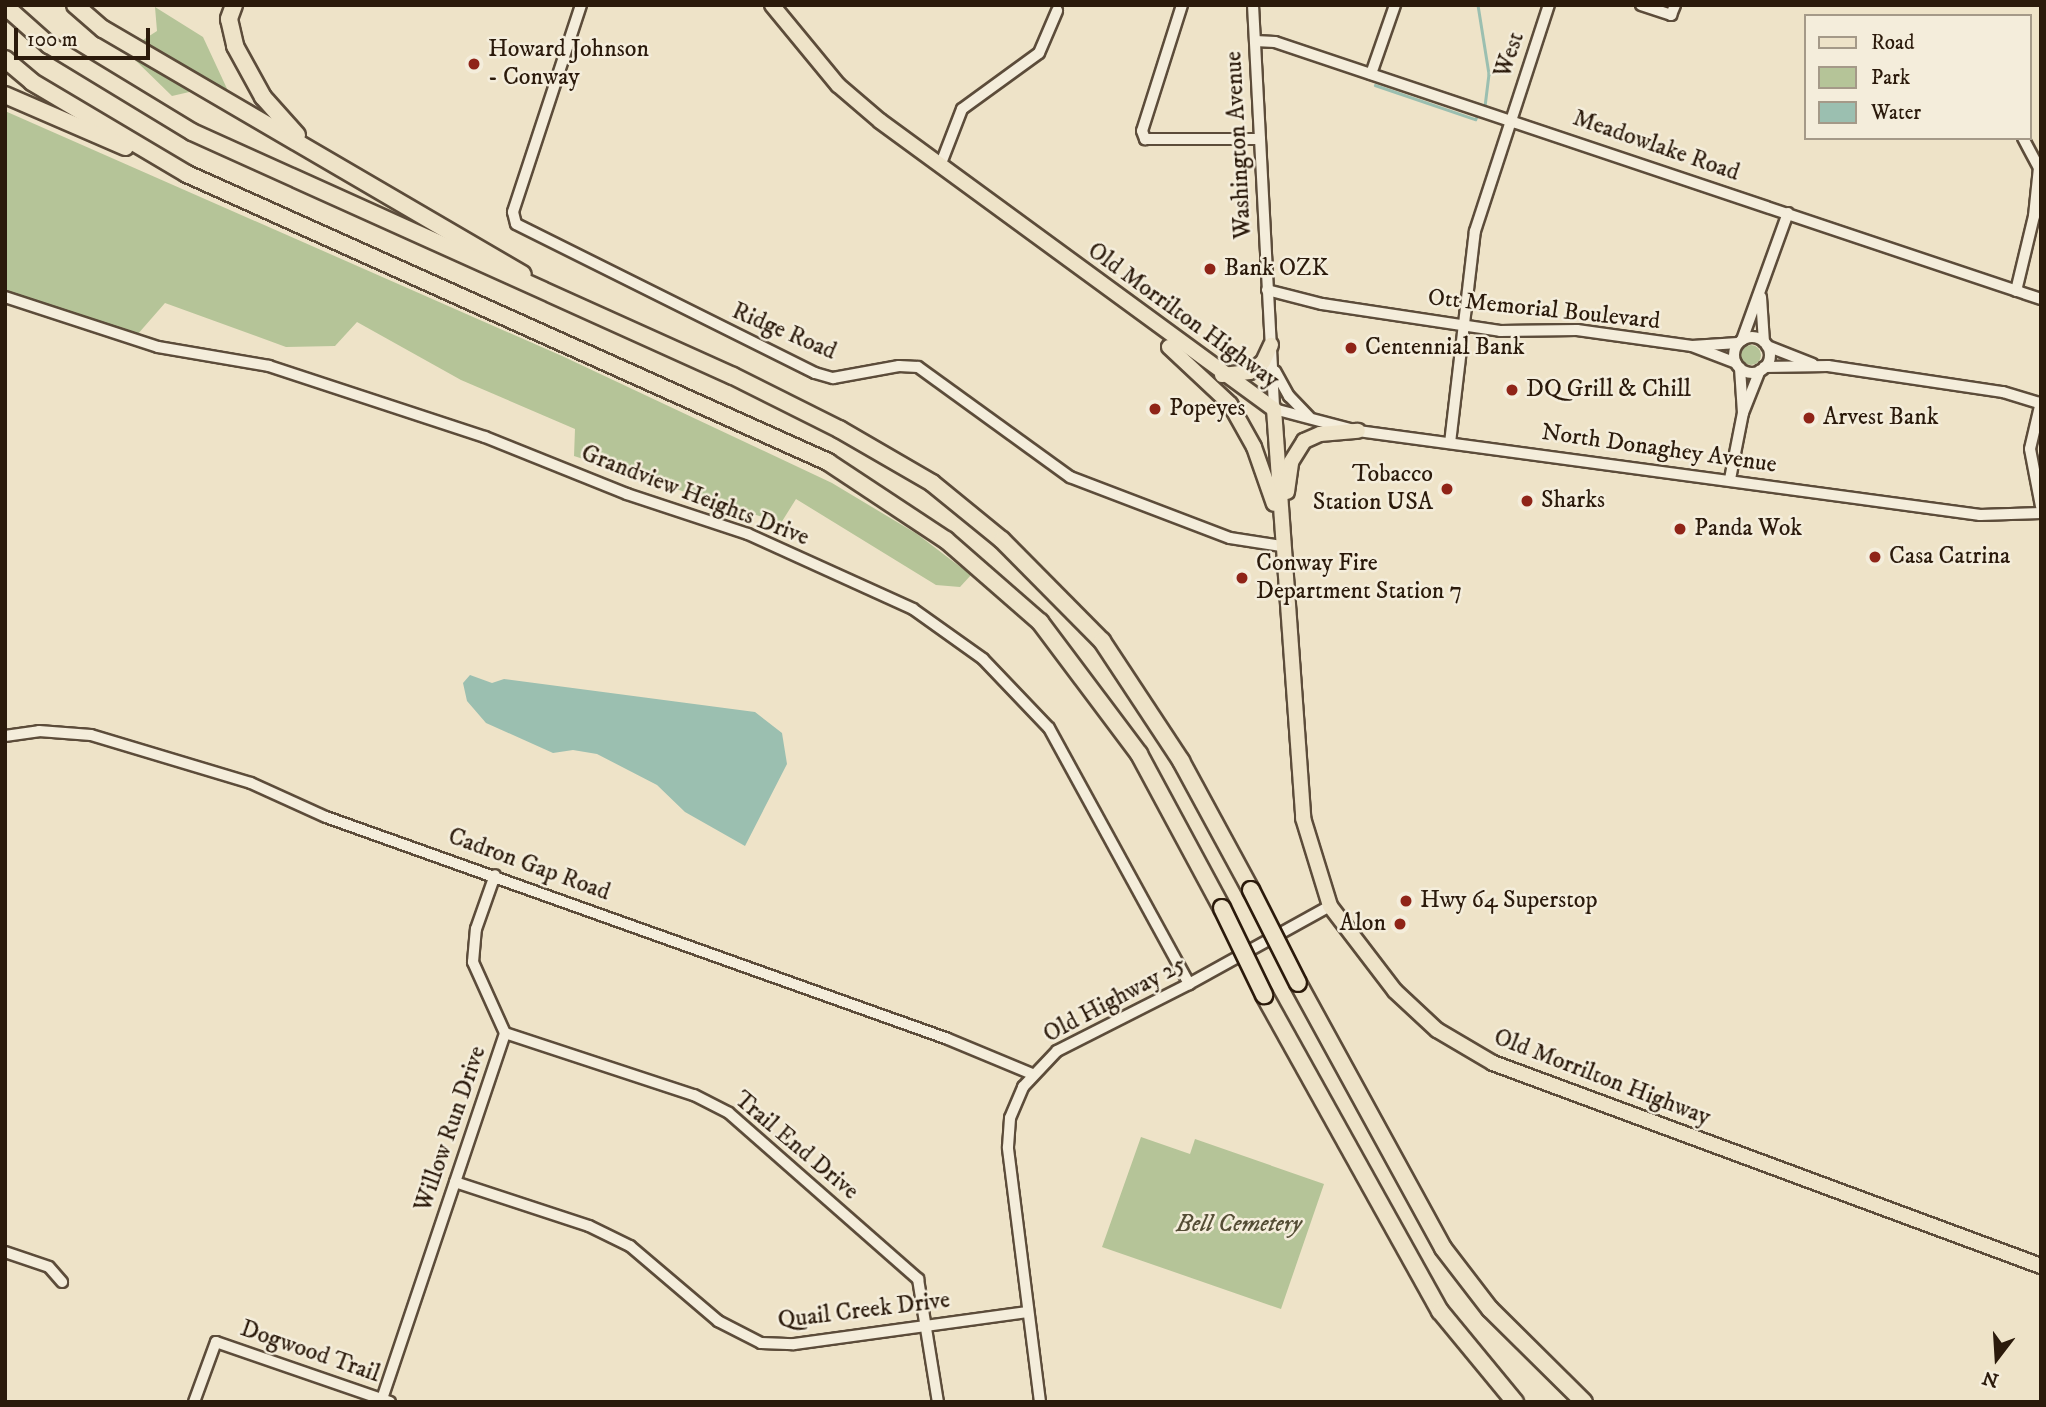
<!DOCTYPE html>
<style>
body{margin:0}
#map{position:relative;width:2046px;height:1407px;overflow:hidden;background:#eee3c8;font-family:"IM FELL DW Pica",serif}
div>[style]{position:absolute}
.green>*{inset:0;background:#b5c498}
.round{border-radius:50%}
.water>*{inset:0;background:#9bbfb0}
.stream>*{height:2.5px;margin:-1.25px;padding:0 1.25px;transform-origin:1.25px;border-radius:1.25px;background:#9bbfb0}
.roads{filter:drop-shadow(2px 0 #5c4c3a) drop-shadow(-2px 0 #5c4c3a) drop-shadow(0 2px #5c4c3a) drop-shadow(0 -2px #5c4c3a)}
.minor>*{height:10px;margin:-5px;padding:0 5px;transform-origin:5px;border-radius:5px;background:#f4eddb}
.minor>.ring{margin:-5px;padding:0;box-sizing:content-box;background:none;border:10px solid #f4eddb;border-radius:50%}
.major>*{height:14px;margin:-7px;padding:0 7px;transform-origin:7px;border-radius:7px;background:#eee3c8}
.highway>*{height:16px;margin:-8px;padding:0 8px;transform-origin:8px;border-radius:8px;background:#eee3c8}
.bridges{filter:drop-shadow(2px 0 #2b1a0b) drop-shadow(-2px 0 #2b1a0b) drop-shadow(0 2px #2b1a0b) drop-shadow(0 -2px #2b1a0b)}
.highway-bridge>*{height:16px;margin:-8px;padding:0 8px;transform-origin:8px;border-radius:8px;background:#eee3c8}
.dots>*{width:19px;height:19px;translate:-50% -50%;box-sizing:border-box;border:4px solid #f4eddb;border-radius:50%}
span{translate:-50% -50%;white-space:nowrap;text-align:center;line-height:1.15;-webkit-text-stroke:5px #f4eddb;paint-order:stroke}
.poi-label{font-size:24px;color:#2b1a0b}
.left{translate:0 -50%;text-align:left}
.right{translate:-100% -50%;text-align:right}
.street-label{font-size:24px;color:#2b1a0b}
.park-label{font-size:24px;color:#544d35;font-style:italic}
.frame{position:absolute;inset:0;border:7px solid #2b1a0b;pointer-events:none}
.legend{position:absolute;left:1804px;top:14px;width:228px;height:126px;box-sizing:border-box;background:#f4eddb;border:2px solid #a49988;margin:0;padding:9px 12px;list-style:none;font-size:21px;color:#2b1a0b}
.legend li{display:flex;align-items:center;gap:14px;height:35px}
.legend b{width:35px;border:2px solid #a49988}
.north{position:absolute;left:1962px;top:1323px;width:70px;height:70px;-webkit-text-stroke:5px #f4eddb;paint-order:stroke;rotate:197deg;font-size:19px;font-weight:700;line-height:28px;text-align:center;color:#2b1a0b}
.north::after{content:'';display:block;margin:auto;width:24px;height:32px;background:#2b1a0b;clip-path:polygon(50% 0,100% 100%,50% 72%,0 100%)}
.scale{position:absolute;left:14px;top:28px;width:136px;height:32px;box-sizing:border-box;border:4px solid #2b1a0b;border-top:0;padding-left:9px;font-size:21px;line-height:24px;white-space:nowrap;color:#2b1a0b;-webkit-text-stroke:5px #f4eddb;paint-order:stroke}
</style>
<div id="map">
<div class="green">
<i style="clip-path:polygon(155px 7px,203px 37px,229px 93px,223px 107px,198px 90px,172px 96px,132px 57px,143px 40px,157px 31px)"></i>
<i style="clip-path:polygon(5px 111px,562px 356px,832px 483px,917px 534px,971px 575px,960px 587px,936px 585px,796px 499px,781px 523px,574px 456px,575px 429px,461px 380px,357px 322px,335px 346px,286px 347px,165px 303px,137px 335px,5px 292px)"></i>
<i class="round" style="left:1741px;top:345px;width:20px;height:20px"></i>
<i style="clip-path:polygon(1141px 1137px,1190px 1154px,1195px 1139px,1324px 1184px,1281px 1309px,1102px 1247px)"></i>
</div>
<div class="water">
<i style="clip-path:polygon(470px 675px,492px 683px,504px 679px,755px 712px,782px 733px,787px 764px,745px 846px,685px 812px,657px 785px,597px 754px,573px 750px,553px 753px,486px 723px,467px 701px,463px 683px)"></i>
</div>
<div class="stream">
<i style="left:1478px;top:5px;width:70px;rotate:80.9deg"></i>
<i style="left:1489px;top:74px;width:34px;rotate:97deg"></i>
<i style="left:1375px;top:85px;width:106px;rotate:18.8deg"></i>
<i style="left:1475px;top:119px;width:8px;rotate:-50deg"></i>
</div>
<div class="roads">
<div class="minor">
<i style="left:581px;top:5px;width:218px;rotate:108.2deg"></i>
<i style="left:513px;top:212px;width:12px;rotate:76deg"></i>
<i style="left:516px;top:224px;width:334px;rotate:26.5deg"></i>
<i style="left:815px;top:373px;width:19px;rotate:16deg"></i>
<i style="left:833px;top:378px;width:67px;rotate:-10.3deg"></i>
<i style="left:899px;top:366px;width:19px;rotate:3deg"></i>
<i style="left:918px;top:367px;width:188px;rotate:35.9deg"></i>
<i style="left:1070px;top:477px;width:171px;rotate:20.9deg"></i>
<i style="left:1230px;top:538px;width:52px;rotate:8.9deg"></i>
<i style="left:1182px;top:5px;width:132px;rotate:107.6deg"></i>
<i style="left:1142px;top:131px;width:9px;rotate:69deg"></i>
<i style="left:1145px;top:139px;width:115px"></i>
<i style="left:1253px;top:5px;width:405px;rotate:87deg"></i>
<i style="left:1274px;top:409px;width:87px;rotate:14.7deg"></i>
<i style="left:1358px;top:431px;width:628px;rotate:7.69deg"></i>
<i style="left:1980px;top:515px;width:61px;rotate:-1.9deg"></i>
<i style="left:1641px;top:5px;width:32px;rotate:18deg"></i>
<i style="left:1671px;top:15px;width:11px;rotate:-68deg"></i>
<i style="left:1255px;top:41px;width:20px;rotate:3deg"></i>
<i style="left:1275px;top:42px;width:808px;rotate:18.55deg"></i>
<i style="left:1371px;top:74px;width:73px;rotate:-70.8deg"></i>
<i style="left:940px;top:166px;width:61px;rotate:-68.9deg"></i>
<i style="left:962px;top:109px;width:95px;rotate:-36deg"></i>
<i style="left:1039px;top:53px;width:46px;rotate:-66.8deg"></i>
<i style="left:1267px;top:290px;width:57px;rotate:14.3deg"></i>
<i style="left:1322px;top:304px;width:180px;rotate:8.6deg"></i>
<i style="left:1500px;top:331px;width:77px;rotate:-0.7deg"></i>
<i style="left:1577px;top:330px;width:116px;rotate:7.9deg"></i>
<i style="left:1692px;top:346px;width:46px;rotate:-3.7deg"></i>
<i style="left:2016px;top:291px;width:77px;rotate:-76.5deg"></i>
<i style="left:2034px;top:216px;width:48px;rotate:-84.1deg"></i>
<i style="left:2039px;top:168px;width:34px;rotate:-118deg"></i>
<i style="left:5px;top:297px;width:161px;rotate:18.1deg"></i>
<i style="left:158px;top:347px;width:113px;rotate:9.7deg"></i>
<i style="left:269px;top:366px;width:227px;rotate:18.2deg"></i>
<i style="left:485px;top:437px;width:153px;rotate:21.9deg"></i>
<i style="left:627px;top:494px;width:127px;rotate:18.3deg"></i>
<i style="left:748px;top:534px;width:181px;rotate:24.4deg"></i>
<i style="left:913px;top:609px;width:86px;rotate:35.5deg"></i>
<i style="left:983px;top:659px;width:95px;rotate:46.3deg"></i>
<i style="left:1049px;top:728px;width:292px;rotate:61.3deg"></i>
<i style="left:1761px;top:297px;width:45px;rotate:86.2deg"></i>
<i class="ring" style="left:1734px;top:337px;width:26px;height:26px"></i>
<i style="left:1742px;top:340px;width:135px;rotate:-70.1deg"></i>
<i style="left:1692px;top:346px;width:47px;rotate:21.1deg"></i>
<i style="left:1767px;top:346px;width:49px;rotate:21.4deg"></i>
<i style="left:1764px;top:367px;width:64px;rotate:-0.9deg"></i>
<i style="left:1828px;top:366px;width:177px;rotate:8.5deg"></i>
<i style="left:2003px;top:392px;width:39px;rotate:17deg"></i>
<i style="left:1740px;top:368px;width:45px;rotate:86.2deg"></i>
<i style="left:1275px;top:371px;width:29px;rotate:61deg"></i>
<i style="left:1289px;top:396px;width:29px;rotate:46deg"></i>
<i style="left:2041px;top:402px;width:48px;rotate:103.2deg"></i>
<i style="left:2030px;top:449px;width:58px;rotate:79.1deg"></i>
<i style="left:1450px;top:443px;width:213px;rotate:-83.3deg"></i>
<i style="left:1475px;top:231px;width:238px;rotate:-71.9deg"></i>
<i style="left:1730px;top:479px;width:67px;rotate:-78.9deg"></i>
<i style="left:1743px;top:413px;width:46px;rotate:-68.4deg"></i>
<i style="left:5px;top:736px;width:34px;rotate:-8deg"></i>
<i style="left:39px;top:731px;width:52px;rotate:4.4deg"></i>
<i style="left:91px;top:735px;width:167px;rotate:16.7deg"></i>
<i style="left:251px;top:783px;width:82px;rotate:24.4deg"></i>
<i style="left:326px;top:817px;width:660px;rotate:19.64deg"></i>
<i style="left:948px;top:1039px;width:91px;rotate:22.6deg"></i>
<i style="left:505px;top:1033px;width:199px;rotate:18.2deg"></i>
<i style="left:694px;top:1095px;width:39px;rotate:27deg"></i>
<i style="left:729px;top:1113px;width:252px;rotate:41.3deg"></i>
<i style="left:918px;top:1279px;width:125px;rotate:80.8deg"></i>
<i style="left:455px;top:1182px;width:141px;rotate:18.2deg"></i>
<i style="left:589px;top:1226px;width:46px;rotate:26deg"></i>
<i style="left:630px;top:1246px;width:116px;rotate:40.4deg"></i>
<i style="left:718px;top:1321px;width:48px;rotate:27.1deg"></i>
<i style="left:761px;top:1343px;width:33px;rotate:2deg"></i>
<i style="left:794px;top:1344px;width:236px;rotate:-7.8deg"></i>
<i style="left:5px;top:1252px;width:46px;rotate:18.8deg"></i>
<i style="left:49px;top:1267px;width:20px;rotate:49deg"></i>
<i style="left:382px;top:1399px;width:386px;rotate:-71.4deg"></i>
<i style="left:505px;top:1033px;width:78px;rotate:-114.3deg"></i>
<i style="left:473px;top:962px;width:33px;rotate:-85deg"></i>
<i style="left:476px;top:929px;width:57px;rotate:-70.6deg"></i>
<i style="left:194px;top:1402px;width:64px;rotate:-69.9deg"></i>
<i style="left:216px;top:1342px;width:184px;rotate:19deg"></i>
<i style="left:1040px;top:1402px;width:257px;rotate:-97.2deg"></i>
<i style="left:1008px;top:1147px;width:29px;rotate:-86deg"></i>
<i style="left:1010px;top:1118px;width:34px;rotate:-67deg"></i>
<i style="left:1023px;top:1087px;width:50px;rotate:-46.6deg"></i>
<i style="left:1057px;top:1051px;width:148px;rotate:-26.9deg"></i>
<i style="left:1189px;top:984px;width:161px;rotate:-29deg"></i>
</div>
<div class="major">
<i style="left:772px;top:5px;width:104px;rotate:50.5deg"></i>
<i style="left:838px;top:85px;width:55px;rotate:40.6deg"></i>
<i style="left:880px;top:121px;width:488px;rotate:36.2deg"></i>
<i style="left:1274px;top:409px;width:410px;rotate:85.9deg"></i>
<i style="left:1303px;top:818px;width:92px;rotate:72.9deg"></i>
<i style="left:1330px;top:906px;width:107px;rotate:52.6deg"></i>
<i style="left:1395px;top:991px;width:57px;rotate:42.9deg"></i>
<i style="left:1437px;top:1030px;width:65px;rotate:30.5deg"></i>
<i style="left:1493px;top:1063px;width:584px;rotate:20.33deg"></i>
<i style="left:1169px;top:347px;width:83px;rotate:43.1deg"></i>
<i style="left:1230px;top:404px;width:49px;rotate:60.8deg"></i>
<i style="left:1254px;top:447px;width:60px;rotate:70.7deg"></i>
<i style="left:1222px;top:375px;width:28px;rotate:-6deg"></i>
<i style="left:1250px;top:372px;width:16px;rotate:-38deg"></i>
<i style="left:1263px;top:362px;width:19px;rotate:-65deg"></i>
<i style="left:1287px;top:492px;width:30px;rotate:-82deg"></i>
<i style="left:1291px;top:462px;width:25px;rotate:-58deg"></i>
<i style="left:1304px;top:441px;width:17px;rotate:-24deg"></i>
<i style="left:1320px;top:434px;width:38px;rotate:-5deg"></i>
</div>
<div class="highway">
<i style="left:75px;top:5px;width:37px;rotate:41deg"></i>
<i style="left:103px;top:29px;width:486px;rotate:30.3deg"></i>
<i style="left:234px;top:5px;width:15px;rotate:110deg"></i>
<i style="left:229px;top:19px;width:28px;rotate:77deg"></i>
<i style="left:235px;top:46px;width:58px;rotate:61.2deg"></i>
<i style="left:263px;top:97px;width:51px;rotate:48.2deg"></i>
<i style="left:5px;top:6px;width:59px;rotate:41.6deg"></i>
<i style="left:49px;top:45px;width:167px;rotate:31.3deg"></i>
<i style="left:192px;top:132px;width:593px;rotate:24.28deg"></i>
<i style="left:733px;top:376px;width:119px;rotate:26.6deg"></i>
<i style="left:839px;top:429px;width:108px;rotate:30.1deg"></i>
<i style="left:932px;top:483px;width:90px;rotate:39.2deg"></i>
<i style="left:1002px;top:540px;width:142px;rotate:45.3deg"></i>
<i style="left:1102px;top:641px;width:144px;rotate:56.6deg"></i>
<i style="left:1181px;top:761px;width:147px;rotate:61.5deg"></i>
<i style="left:5px;top:59px;width:35px;rotate:40deg"></i>
<i style="left:32px;top:82px;width:180px;rotate:30.7deg"></i>
<i style="left:187px;top:174px;width:703px;rotate:24.19deg"></i>
<i style="left:828px;top:462px;width:141px;rotate:33.5deg"></i>
<i style="left:946px;top:540px;width:125px;rotate:41.1deg"></i>
<i style="left:1040px;top:622px;width:165px;rotate:53.1deg"></i>
<i style="left:1139px;top:754px;width:175px;rotate:61.7deg"></i>
<i style="left:5px;top:95px;width:131px;rotate:23.4deg"></i>
<i style="left:1298px;top:983px;width:302px;rotate:61.3deg"></i>
<i style="left:1443px;top:1248px;width:77px;rotate:52.4deg"></i>
<i style="left:1490px;top:1309px;width:132px;rotate:44.7deg"></i>
<i style="left:1264px;top:995px;width:362px;rotate:60.9deg"></i>
<i style="left:1440px;top:1311px;width:118px;rotate:50.5deg"></i>
</div>
</div>
<div class="bridges">
<div class="highway-bridge">
<i style="left:1251px;top:890px;width:104px;rotate:63.2deg"></i>
<i style="left:1222px;top:908px;width:97px;rotate:64.2deg"></i>
</div>
</div>
<div class="dots">
<i style="left:474px;top:64px;background:#8f2418"></i>
<i style="left:1210px;top:269px;background:#8f2418"></i>
<i style="left:1351px;top:348px;background:#8f2418"></i>
<i style="left:1512px;top:390px;background:#8f2418"></i>
<i style="left:1155px;top:409px;background:#8f2418"></i>
<i style="left:1809px;top:418px;background:#8f2418"></i>
<i style="left:1447px;top:489px;background:#8f2418"></i>
<i style="left:1527px;top:501px;background:#8f2418"></i>
<i style="left:1680px;top:529px;background:#8f2418"></i>
<i style="left:1875px;top:557px;background:#8f2418"></i>
<i style="left:1242px;top:578px;background:#8f2418"></i>
<i style="left:1406px;top:901px;background:#8f2418"></i>
<i style="left:1400px;top:924px;background:#8f2418"></i>
</div>
<div class="poi-label">
<span class="left" style="left:488px;top:64px">Howard Johnson<br>- Conway</span>
<span class="left" style="left:1224px;top:269px">Bank OZK</span>
<span class="left" style="left:1365px;top:348px">Centennial Bank</span>
<span class="left" style="left:1526px;top:390px">DQ Grill &amp; Chill</span>
<span class="left" style="left:1169px;top:409px">Popeyes</span>
<span class="left" style="left:1823px;top:418px">Arvest Bank</span>
<span class="right" style="left:1433px;top:489px">Tobacco<br>Station USA</span>
<span class="left" style="left:1541px;top:501px">Sharks</span>
<span class="left" style="left:1694px;top:529px">Panda Wok</span>
<span class="left" style="left:1889px;top:557px">Casa Catrina</span>
<span class="left" style="left:1256px;top:578px">Conway Fire<br>Department Station 7</span>
<span class="left" style="left:1420px;top:901px">Hwy 64 Superstop</span>
<span class="right" style="left:1386px;top:924px">Alon</span>
</div>
<div class="street-label">
<span style="left:1510px;top:55px;rotate:-71deg">West</span>
<span style="left:1239px;top:145px;rotate:-93deg">Washington Avenue</span>
<span style="left:1656px;top:146px;rotate:19deg">Meadowlake Road</span>
<span style="left:1544px;top:310px;rotate:6deg">Ott Memorial Boulevard</span>
<span style="left:1183px;top:316px;rotate:36deg">Old Morrilton Highway</span>
<span style="left:784px;top:332px;rotate:23deg">Ridge Road</span>
<span style="left:1659px;top:449px;rotate:8deg">North Donaghey Avenue</span>
<span style="left:695px;top:496px;rotate:21deg">Grandview Heights Drive</span>
<span style="left:529px;top:865px;rotate:20deg">Cadron Gap Road</span>
<span style="left:1115px;top:1000px;rotate:-28deg">Old Highway 25</span>
<span style="left:1602px;top:1078px;rotate:21deg">Old Morrilton Highway</span>
<span style="left:451px;top:1129px;rotate:-71deg">Willow Run Drive</span>
<span style="left:796px;top:1146px;rotate:40deg">Trail End Drive</span>
<span style="left:864px;top:1311px;rotate:-7deg">Quail Creek Drive</span>
<span style="left:310px;top:1352px;rotate:19deg">Dogwood Trail</span>
</div>
<div class="park-label">
<span style="left:1239px;top:1225px">Bell Cemetery</span>
</div>
<div class="frame"></div>
<ul class="legend">
<li><b style="height:9px;background:#eee3c8"></b>Road</li>
<li><b style="height:19px;background:#b5c498"></b>Park</li>
<li><b style="height:19px;background:#9bbfb0"></b>Water</li>
</ul>
<div class="north">N</div>
<div class="scale">100 m</div>
</div>
